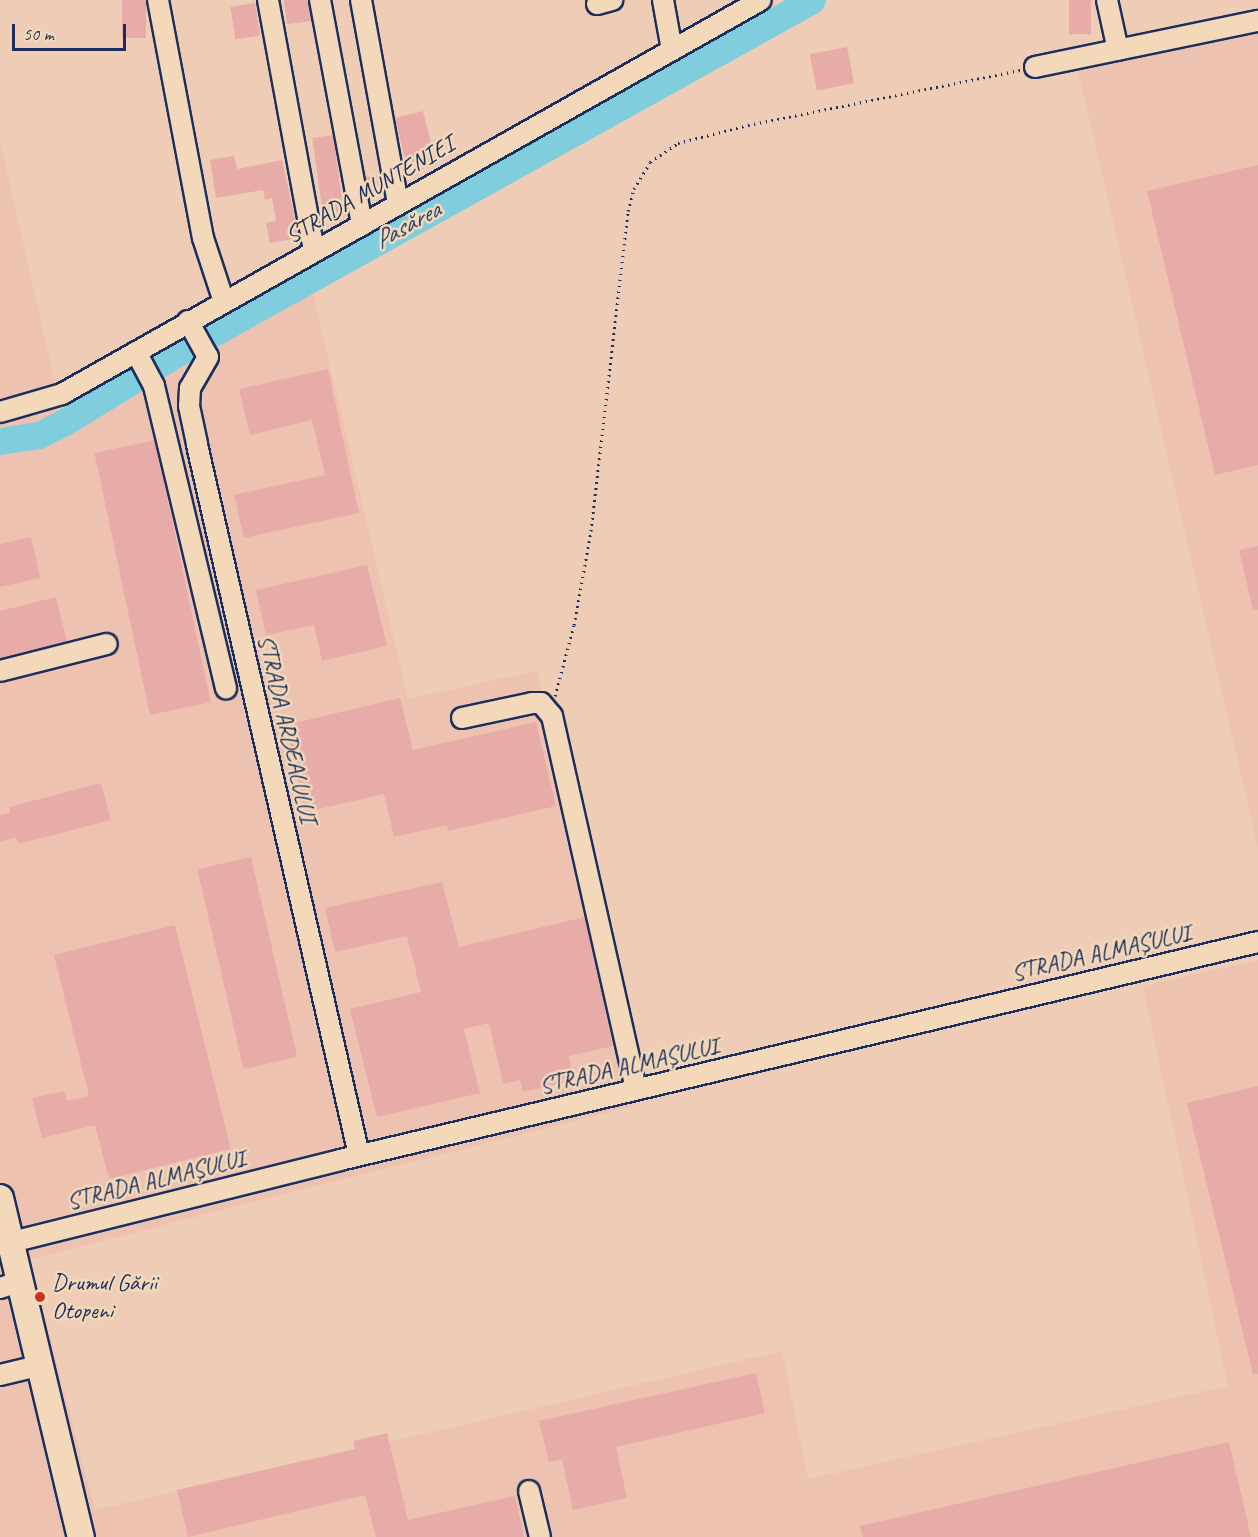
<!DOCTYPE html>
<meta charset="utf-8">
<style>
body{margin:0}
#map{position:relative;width:1258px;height:1537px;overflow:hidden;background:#efccb5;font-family:Caveat,sans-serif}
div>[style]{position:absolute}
.built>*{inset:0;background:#edc2b1}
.river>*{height:27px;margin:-13.5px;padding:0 13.5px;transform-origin:13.5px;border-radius:13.5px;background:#7fcddd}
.building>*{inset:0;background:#e7aca8;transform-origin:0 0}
.path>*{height:3px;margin-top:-1.5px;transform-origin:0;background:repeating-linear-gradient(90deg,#1b2f5e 0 1.5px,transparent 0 6px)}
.roads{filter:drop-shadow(2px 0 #1b2f5e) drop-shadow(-2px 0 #1b2f5e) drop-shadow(0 2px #1b2f5e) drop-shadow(0 -2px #1b2f5e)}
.minor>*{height:20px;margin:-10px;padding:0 10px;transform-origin:10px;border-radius:10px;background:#f3d9ba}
.major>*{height:26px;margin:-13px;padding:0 13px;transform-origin:13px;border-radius:13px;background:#f3d9ba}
.dots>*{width:16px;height:16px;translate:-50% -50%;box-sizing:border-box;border:3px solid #f3d9ba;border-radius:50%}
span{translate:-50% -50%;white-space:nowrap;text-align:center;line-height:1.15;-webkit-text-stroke:5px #f3d9ba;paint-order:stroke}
.street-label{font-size:24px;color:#1b2f5e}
.poi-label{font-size:24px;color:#1b2f5e}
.left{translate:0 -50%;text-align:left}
.water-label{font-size:26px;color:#2a4771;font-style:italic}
.scale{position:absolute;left:12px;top:24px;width:114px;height:27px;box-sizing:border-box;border:3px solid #1b2f5e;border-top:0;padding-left:8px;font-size:18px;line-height:21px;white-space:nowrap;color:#1b2f5e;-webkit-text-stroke:4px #f3d9ba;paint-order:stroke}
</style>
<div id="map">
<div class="built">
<i style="clip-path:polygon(1258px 31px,1258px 848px,1078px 70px)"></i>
<i style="clip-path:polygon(0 141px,61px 410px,136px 363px,307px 268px,408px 699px,537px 671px,636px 1105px,30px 1259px,95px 1510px,782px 1351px,808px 1479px,1228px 1386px,1143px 986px,1258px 960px,1258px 1537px,0 1537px)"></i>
</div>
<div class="river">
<i style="left:0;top:441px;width:39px;rotate:-9deg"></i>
<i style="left:39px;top:435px;width:27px;rotate:-27deg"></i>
<i style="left:63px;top:423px;width:136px;rotate:-31.5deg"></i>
<i style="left:179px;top:352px;width:724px;rotate:-29.08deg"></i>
</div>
<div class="building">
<i style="left:122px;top:0;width:24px;height:38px"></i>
<i style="clip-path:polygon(284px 0,308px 0,312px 21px,287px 24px)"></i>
<i style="left:1069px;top:0;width:22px;height:34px"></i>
<i style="left:255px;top:3px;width:33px;height:25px;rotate:81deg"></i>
<i style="left:847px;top:47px;width:37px;height:38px;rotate:79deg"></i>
<i style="left:423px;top:111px;width:56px;height:29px;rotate:76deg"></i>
<i style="left:333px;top:135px;width:83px;height:21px;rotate:82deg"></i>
<i style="clip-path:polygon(234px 156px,237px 169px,282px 160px,299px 238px,270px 243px,266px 223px,276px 221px,272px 198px,265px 200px,263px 190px,216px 198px,210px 160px)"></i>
<i style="clip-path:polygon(1258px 165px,1258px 465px,1215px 475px,1147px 191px)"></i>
<i style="left:381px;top:175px;width:15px;height:16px;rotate:82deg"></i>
<i style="clip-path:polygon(328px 369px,359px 513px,244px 538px,234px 495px,325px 475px,312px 420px,250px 435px,239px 389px)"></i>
<i style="left:155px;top:440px;width:268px;height:62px;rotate:78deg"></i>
<i style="clip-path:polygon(31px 537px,40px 578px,0 587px,0 544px)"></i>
<i style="clip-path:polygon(1258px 546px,1258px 610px,1253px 610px,1239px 550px)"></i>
<i style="clip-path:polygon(367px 565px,387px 646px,322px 661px,314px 625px,266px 635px,256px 590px)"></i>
<i style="clip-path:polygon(56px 597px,67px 642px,0 659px,0 611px)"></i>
<i style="clip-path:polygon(400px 698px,413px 750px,536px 722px,556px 806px,448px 831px,447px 825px,394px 837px,384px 794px,305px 812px,286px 725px)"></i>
<i style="clip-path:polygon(101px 783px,111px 820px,18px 844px,16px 837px,0 842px,0 815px,10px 813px,9px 807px)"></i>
<i style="left:251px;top:857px;width:205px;height:55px;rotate:77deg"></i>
<i style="clip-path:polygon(442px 882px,459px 947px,585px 917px,613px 1046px,569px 1056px,574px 1080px,523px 1092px,520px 1080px,503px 1084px,489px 1023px,464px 1029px,480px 1093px,377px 1117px,350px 1009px,421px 992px,407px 936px,335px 952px,325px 908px)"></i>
<i style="clip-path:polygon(175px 925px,231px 1149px,109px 1179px,95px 1125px,42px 1138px,32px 1098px,64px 1091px,67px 1101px,89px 1096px,54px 955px)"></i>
<i style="clip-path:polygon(1258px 1086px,1258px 1374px,1253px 1374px,1187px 1103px)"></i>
<i style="clip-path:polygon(756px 1373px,765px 1413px,616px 1447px,627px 1498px,573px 1510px,562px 1459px,549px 1462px,539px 1421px)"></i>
<i style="clip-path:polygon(387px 1433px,408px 1520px,515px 1496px,524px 1537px,376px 1537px,365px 1495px,188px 1537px,177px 1490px,355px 1449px,353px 1441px)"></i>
<i style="clip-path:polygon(1229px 1442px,1251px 1537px,863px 1537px,860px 1526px)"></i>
</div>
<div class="path">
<i style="left:555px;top:696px;width:73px;rotate:-75deg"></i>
<i style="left:574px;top:625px;width:96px;rotate:-79.7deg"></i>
<i style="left:591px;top:531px;width:322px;rotate:-83.4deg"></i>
<i style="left:628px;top:211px;width:23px;rotate:-75deg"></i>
<i style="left:634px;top:189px;width:31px;rotate:-59deg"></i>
<i style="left:650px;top:162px;width:34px;rotate:-34deg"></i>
<i style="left:678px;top:143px;width:72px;rotate:-14.4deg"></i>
<i style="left:748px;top:125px;width:278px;rotate:-11.4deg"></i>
</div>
<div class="roads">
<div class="minor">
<i style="left:158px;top:0;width:242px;rotate:79.3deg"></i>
<i style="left:203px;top:238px;width:67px;rotate:71.8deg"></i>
<i style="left:268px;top:0;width:255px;rotate:79.6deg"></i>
<i style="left:320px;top:0;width:229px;rotate:79.4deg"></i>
<i style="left:361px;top:0;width:207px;rotate:79.7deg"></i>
<i style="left:663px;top:0;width:51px;rotate:79.8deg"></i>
<i style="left:1107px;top:0;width:51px;rotate:77.6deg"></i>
<i style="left:597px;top:4px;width:16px;rotate:-15deg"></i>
<i style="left:1035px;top:67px;width:228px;rotate:-11.7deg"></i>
<i style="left:188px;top:321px;width:41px;rotate:60.9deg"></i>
<i style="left:208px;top:357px;width:36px;rotate:120deg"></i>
<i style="left:190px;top:388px;width:18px;rotate:93deg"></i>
<i style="left:189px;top:406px;width:40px;rotate:78deg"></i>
<i style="left:197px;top:445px;width:728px;rotate:77.15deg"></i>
<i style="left:136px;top:352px;width:38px;rotate:62deg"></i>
<i style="left:154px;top:386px;width:311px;rotate:76.6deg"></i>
<i style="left:0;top:412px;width:65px;rotate:-16.2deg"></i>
<i style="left:62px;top:394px;width:802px;rotate:-29.41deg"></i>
<i style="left:0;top:671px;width:110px;rotate:-14.2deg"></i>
<i style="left:462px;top:718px;width:72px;rotate:-12.1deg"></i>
<i style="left:532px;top:703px;width:9px"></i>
<i style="left:541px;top:703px;width:17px;rotate:50deg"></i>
<i style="left:552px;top:716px;width:382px;rotate:77.3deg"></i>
<i style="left:12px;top:1242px;width:338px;rotate:-14deg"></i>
<i style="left:340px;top:1160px;width:944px;rotate:-13.36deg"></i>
<i style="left:0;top:1288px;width:23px;rotate:-18deg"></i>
<i style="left:0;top:1375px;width:43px;rotate:-13.4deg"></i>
<i style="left:529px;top:1491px;width:47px;rotate:76.6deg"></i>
</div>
<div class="major">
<i style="left:0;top:1198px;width:349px;rotate:76.6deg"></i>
</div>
</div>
<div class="dots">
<i style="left:40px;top:1297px;background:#c8321e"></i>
</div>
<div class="street-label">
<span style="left:370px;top:190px;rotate:-30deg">STRADA MUNTENIEI</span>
<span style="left:287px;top:729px;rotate:77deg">STRADA ARDEALULUI</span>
<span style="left:1101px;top:953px;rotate:-13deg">STRADA ALMAȘULUI</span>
<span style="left:629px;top:1066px;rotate:-13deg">STRADA ALMAȘULUI</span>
<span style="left:156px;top:1180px;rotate:-14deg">STRADA ALMAȘULUI</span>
</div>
<div class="poi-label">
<span class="left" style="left:52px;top:1297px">Drumul Gării<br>Otopeni</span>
</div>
<div class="water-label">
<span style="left:407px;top:225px;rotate:-29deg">Pasărea</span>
</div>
<div class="scale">50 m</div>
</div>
